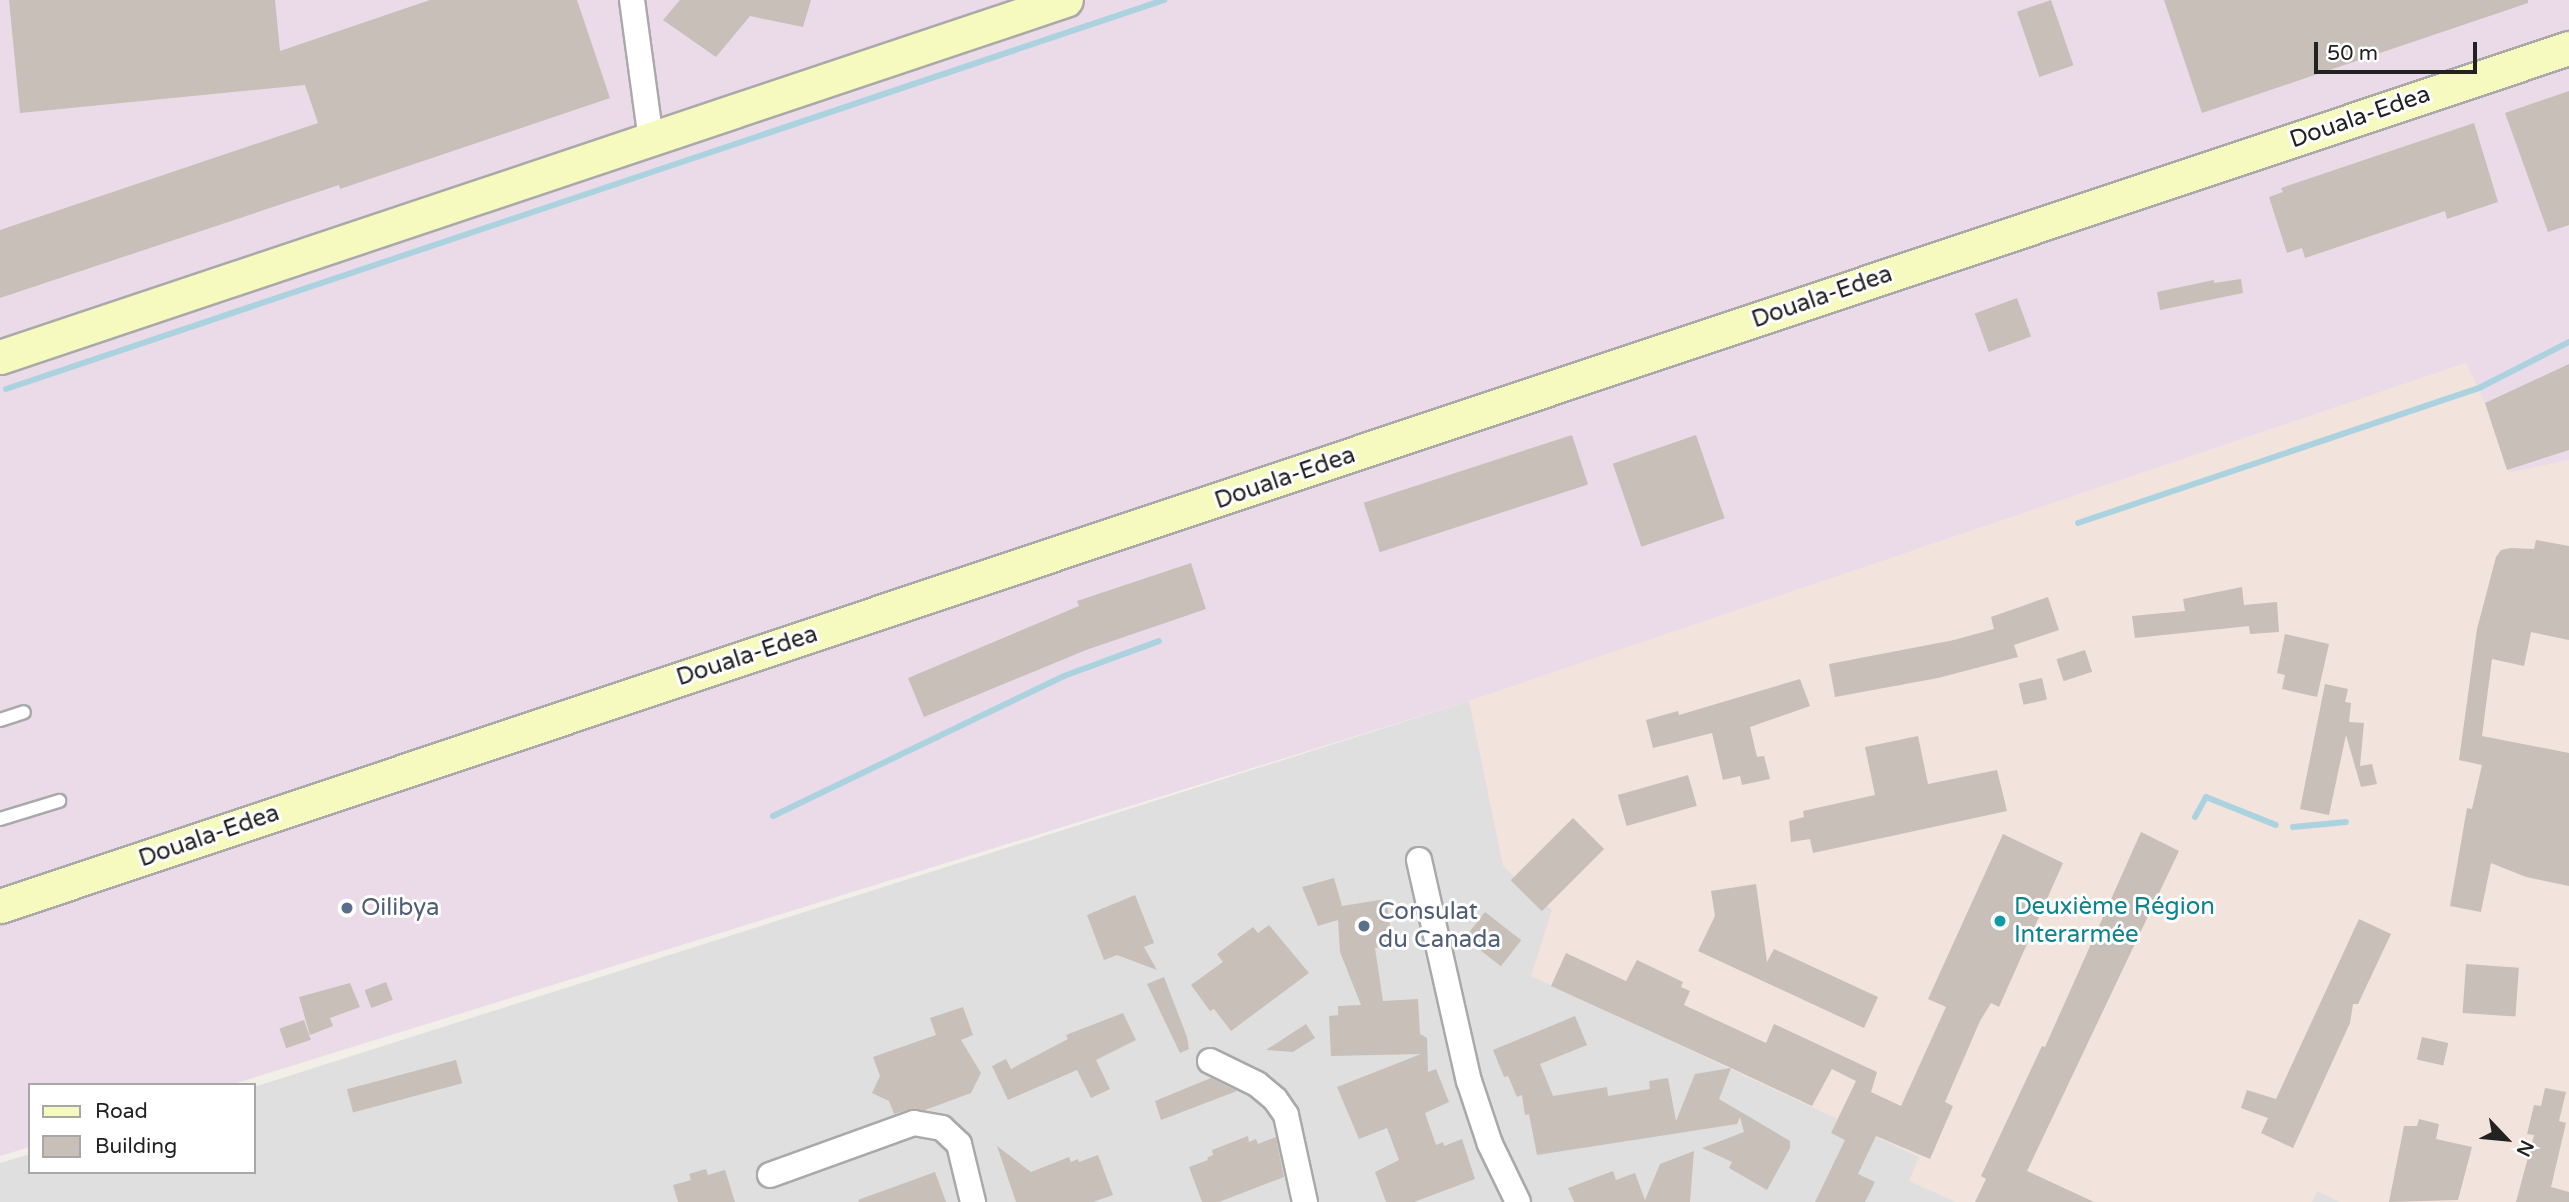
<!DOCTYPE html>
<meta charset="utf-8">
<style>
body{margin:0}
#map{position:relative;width:2569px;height:1202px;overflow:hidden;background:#f2efe9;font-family:"Varela Round",sans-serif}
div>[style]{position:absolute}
.residential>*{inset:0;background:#e0dfdf}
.industrial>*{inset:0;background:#ebdbe8}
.military>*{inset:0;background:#f3e3dd}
.stream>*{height:6px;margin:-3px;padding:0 3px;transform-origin:3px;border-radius:3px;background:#aad3df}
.building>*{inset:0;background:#c7bfb8;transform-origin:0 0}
.roads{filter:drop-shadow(2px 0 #a9a9a9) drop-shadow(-2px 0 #a9a9a9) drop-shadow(0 2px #a9a9a9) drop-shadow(0 -2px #a9a9a9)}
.lane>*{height:12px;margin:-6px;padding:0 6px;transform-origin:6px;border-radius:6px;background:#fff}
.street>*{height:24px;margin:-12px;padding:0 12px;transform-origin:12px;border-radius:12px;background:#fff}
.secondary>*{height:33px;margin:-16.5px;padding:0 16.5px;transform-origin:16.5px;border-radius:16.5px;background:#f7fabf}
.dots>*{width:19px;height:19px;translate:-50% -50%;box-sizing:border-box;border:4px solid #fff;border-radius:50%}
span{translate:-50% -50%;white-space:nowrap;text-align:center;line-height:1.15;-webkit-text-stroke:6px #fff;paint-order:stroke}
.street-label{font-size:24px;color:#222}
.culture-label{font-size:24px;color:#0d838f}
.left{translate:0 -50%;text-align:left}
.service-label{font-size:24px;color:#4e5e75}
.legend{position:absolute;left:28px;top:1083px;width:228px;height:91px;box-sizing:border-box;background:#fff;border:2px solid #a7a7a7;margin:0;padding:9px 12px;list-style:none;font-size:21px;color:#222}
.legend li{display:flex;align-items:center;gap:14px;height:35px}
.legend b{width:35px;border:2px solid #a7a7a7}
.north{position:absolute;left:2471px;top:1104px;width:70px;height:70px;-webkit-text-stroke:5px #fff;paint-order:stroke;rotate:116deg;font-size:19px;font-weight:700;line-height:28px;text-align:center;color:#222}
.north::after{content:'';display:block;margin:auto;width:24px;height:32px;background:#222;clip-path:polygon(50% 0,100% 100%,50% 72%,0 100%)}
.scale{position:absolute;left:2314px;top:42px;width:163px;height:32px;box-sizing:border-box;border:4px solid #222;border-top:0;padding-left:9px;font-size:21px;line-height:24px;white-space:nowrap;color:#222;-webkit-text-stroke:5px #fff;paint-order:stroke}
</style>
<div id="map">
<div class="residential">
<i style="clip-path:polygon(2466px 363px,2508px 473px,2569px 460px,2569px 1202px,0 1202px,0 1163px,30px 1154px,30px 1172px,254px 1172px,254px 1087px,1469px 701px)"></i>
</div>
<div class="industrial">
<i style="clip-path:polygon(0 0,2569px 0,2569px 460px,2509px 473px,2466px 363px,1469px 701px,230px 1085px,30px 1085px,30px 1147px,0 1156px)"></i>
</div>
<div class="military">
<i style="clip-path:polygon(2466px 363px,2485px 403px,2508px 473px,2569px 460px,2569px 1202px,2340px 1202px,2317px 1191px,2312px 1202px,1956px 1202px,1909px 1181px,1919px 1157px,1531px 976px,1552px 910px,1503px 866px,1469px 701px)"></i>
</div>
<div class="stream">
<i style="left:6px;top:389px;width:1222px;rotate:-18.57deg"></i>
<i style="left:2078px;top:523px;width:425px;rotate:-18.6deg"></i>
<i style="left:2481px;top:387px;width:99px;rotate:-27.1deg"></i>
<i style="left:773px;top:816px;width:323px;rotate:-25.7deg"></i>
<i style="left:1064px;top:676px;width:101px;rotate:-20.2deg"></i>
<i style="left:2195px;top:817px;width:23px;rotate:-61deg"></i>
<i style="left:2206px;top:797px;width:75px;rotate:21.8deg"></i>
<i style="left:2293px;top:827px;width:53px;rotate:-5.4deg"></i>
</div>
<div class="building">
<i style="clip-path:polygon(9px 0,275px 0,280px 51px,430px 0,577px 0,610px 98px,340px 189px,339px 185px,0 298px,0 230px,318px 123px,305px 85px,20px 113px)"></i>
<i style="clip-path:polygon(680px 0,811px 0,803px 27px,750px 16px,716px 57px,663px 20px)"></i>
<i style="left:2051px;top:0;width:69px;height:36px;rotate:71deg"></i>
<i style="clip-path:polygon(2164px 0,2528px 0,2528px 3px,2202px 113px)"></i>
<i style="clip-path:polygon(2569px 91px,2569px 225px,2548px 232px,2505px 113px)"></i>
<i style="clip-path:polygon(2474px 123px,2498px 202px,2447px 219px,2445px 211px,2305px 258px,2302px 248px,2287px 253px,2269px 197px,2283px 192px,2281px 188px)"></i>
<i style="clip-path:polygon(2241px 279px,2243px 293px,2160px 310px,2157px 292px,2214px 280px,2214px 283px)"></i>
<i style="left:2017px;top:298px;width:41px;height:45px;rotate:70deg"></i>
<i style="clip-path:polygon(2569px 364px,2569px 450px,2507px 470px,2485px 403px)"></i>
<i style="left:1572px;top:435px;width:52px;height:219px;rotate:72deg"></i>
<i style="left:1696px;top:435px;width:88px;height:88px;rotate:71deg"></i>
<i style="clip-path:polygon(2536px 540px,2569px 546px,2569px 640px,2531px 632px,2524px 666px,2492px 659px,2482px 736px,2569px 753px,2569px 886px,2526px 877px,2491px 863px,2481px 912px,2450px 906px,2467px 808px,2472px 809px,2482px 765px,2459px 760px,2477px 629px,2496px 557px,2501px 550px,2511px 548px,2534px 549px)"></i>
<i style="clip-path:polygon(1191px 563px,1206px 609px,1086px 650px,924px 717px,908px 678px,1079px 606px,1077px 601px)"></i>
<i style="clip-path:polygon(2242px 587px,2244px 605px,2277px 602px,2279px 632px,2250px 634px,2249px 626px,2135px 638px,2132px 616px,2185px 611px,2183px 599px)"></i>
<i style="clip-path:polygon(2048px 597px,2059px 630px,2014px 645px,2018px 657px,1938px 678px,1835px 697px,1829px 664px,1954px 640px,1994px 629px,1991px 617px)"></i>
<i style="clip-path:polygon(2285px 634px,2329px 644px,2317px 697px,2282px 689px,2285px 675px,2277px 673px)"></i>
<i style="left:2085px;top:650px;width:23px;height:30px;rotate:72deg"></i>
<i style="left:2042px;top:678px;width:22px;height:24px;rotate:77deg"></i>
<i style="clip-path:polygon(1800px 679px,1810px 706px,1750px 727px,1757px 757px,1764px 756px,1770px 779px,1742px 785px,1740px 776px,1723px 780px,1712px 733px,1653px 748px,1646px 720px,1678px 711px,1679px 715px)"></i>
<i style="clip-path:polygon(2325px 684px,2348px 689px,2345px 702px,2351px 703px,2349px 722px,2364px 723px,2360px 766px,2372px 764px,2377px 784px,2361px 787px,2346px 735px,2329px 815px,2300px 809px)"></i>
<i style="clip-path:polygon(1918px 736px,1928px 784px,1997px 770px,2007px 811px,1813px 853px,1810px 839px,1791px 842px,1789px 821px,1804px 817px,1803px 811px,1875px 795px,1865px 747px)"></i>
<i style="left:1688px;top:775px;width:32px;height:73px;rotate:74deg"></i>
<i style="left:1573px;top:818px;width:44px;height:88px;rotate:45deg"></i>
<i style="clip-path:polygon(2141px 832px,2179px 851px,2027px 1171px,2094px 1202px,1975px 1202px,1986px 1179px,1981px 1176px,2042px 1046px,2045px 1047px)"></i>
<i style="clip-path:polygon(2003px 834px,2063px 863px,1999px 1007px,1991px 1003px,1980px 1021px,1945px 1102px,1953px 1106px,1930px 1159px,1876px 1136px,1858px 1174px,1875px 1182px,1865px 1202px,1815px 1202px,1845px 1140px,1831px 1133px,1856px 1081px,1832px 1069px,1812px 1106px,1731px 1068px,1719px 1099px,1790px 1141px,1790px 1148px,1767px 1190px,1729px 1168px,1732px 1162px,1702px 1148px,1744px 1132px,1740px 1117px,1737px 1124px,1537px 1155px,1529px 1114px,1525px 1115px,1522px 1095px,1517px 1097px,1508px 1076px,1504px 1077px,1493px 1050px,1575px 1016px,1587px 1045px,1540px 1064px,1553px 1096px,1607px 1087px,1608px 1096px,1650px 1089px,1649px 1081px,1668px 1078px,1676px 1121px,1695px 1074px,1731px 1068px,1551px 986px,1566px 953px,1626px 981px,1637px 960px,1683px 982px,1681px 987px,1690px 991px,1684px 1005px,1766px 1043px,1774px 1024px,1877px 1072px,1871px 1092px,1901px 1106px,1946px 1007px,1928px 999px)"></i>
<i style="clip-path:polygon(1334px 878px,1342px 906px,1386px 899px,1393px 945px,1375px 948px,1383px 1001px,1418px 999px,1420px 1034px,1427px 1038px,1428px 1072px,1436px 1069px,1449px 1102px,1425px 1113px,1436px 1145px,1443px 1142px,1444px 1146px,1462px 1139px,1475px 1179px,1414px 1202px,1386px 1202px,1375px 1172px,1399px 1160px,1387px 1128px,1359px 1139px,1337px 1087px,1421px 1054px,1331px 1056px,1329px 1016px,1338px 1015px,1338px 1006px,1361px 1005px,1340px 952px,1338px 920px,1318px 926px,1302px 887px)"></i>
<i style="clip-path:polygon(1756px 884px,1767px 962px,1774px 949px,1878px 997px,1864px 1028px,1698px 951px,1715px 916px,1711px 891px)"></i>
<i style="clip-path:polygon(1135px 895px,1154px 943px,1144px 947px,1157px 970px,1117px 955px,1104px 960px,1087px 915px)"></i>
<i style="left:1485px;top:912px;width:46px;height:33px;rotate:38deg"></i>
<i style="clip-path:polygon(2359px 919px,2391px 934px,2358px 1004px,2353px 1004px,2350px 1023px,2293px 1148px,2261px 1133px,2268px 1118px,2241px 1108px,2247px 1090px,2276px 1099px)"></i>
<i style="clip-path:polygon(1269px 925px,1309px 973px,1231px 1031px,1214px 1009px,1210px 1011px,1191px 985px,1223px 962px,1217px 954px,1253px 927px,1258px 933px)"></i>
<i style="left:2466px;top:964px;width:53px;height:49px;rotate:4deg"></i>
<i style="clip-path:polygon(1164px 977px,1187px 1037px,1189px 1049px,1180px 1053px,1147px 984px)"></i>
<i style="left:386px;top:982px;width:19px;height:23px;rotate:69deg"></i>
<i style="clip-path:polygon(350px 983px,360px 1007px,330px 1018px,333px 1026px,310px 1035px,299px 997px)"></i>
<i style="clip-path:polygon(963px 1007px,973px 1035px,961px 1040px,981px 1073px,971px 1093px,925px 1110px,910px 1109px,894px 1114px,889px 1101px,872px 1093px,880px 1076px,873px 1057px,936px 1035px,930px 1018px)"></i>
<i style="clip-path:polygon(1123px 1013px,1136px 1040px,1096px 1060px,1110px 1089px,1091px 1098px,1077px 1070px,1008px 1100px,992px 1066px,1006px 1059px,1011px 1069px,1068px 1039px,1066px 1035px)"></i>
<i style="left:304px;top:1020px;width:21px;height:26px;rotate:71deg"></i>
<i style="clip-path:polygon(1306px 1024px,1315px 1038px,1293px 1052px,1266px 1050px)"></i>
<i style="left:2422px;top:1037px;width:27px;height:23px;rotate:13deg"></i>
<i style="left:456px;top:1060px;width:24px;height:113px;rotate:75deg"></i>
<i style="clip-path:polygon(1211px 1078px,1237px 1091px,1161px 1120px,1155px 1101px)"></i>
<i style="clip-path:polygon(2545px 1088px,2566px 1092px,2559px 1121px,2566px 1123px,2551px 1187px,2569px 1192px,2569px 1202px,2516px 1202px,2534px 1135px,2527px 1134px,2534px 1105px,2541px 1106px)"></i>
<i style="clip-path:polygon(2419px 1119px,2439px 1124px,2436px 1139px,2472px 1147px,2458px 1200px,2389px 1202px,2404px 1126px,2417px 1126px)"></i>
<i style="clip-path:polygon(1248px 1136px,1249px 1142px,1256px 1139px,1258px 1144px,1276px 1137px,1284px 1177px,1219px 1202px,1202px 1202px,1189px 1167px,1208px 1160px,1207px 1158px,1213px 1155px,1212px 1150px)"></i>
<i style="clip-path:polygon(997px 1146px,1031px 1172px,1069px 1157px,1071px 1162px,1078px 1159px,1079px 1162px,1098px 1155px,1113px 1195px,1093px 1202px,1016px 1202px)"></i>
<i style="clip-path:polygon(1694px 1151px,1690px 1202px,1574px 1202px,1568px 1188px,1613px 1171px,1616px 1180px,1635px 1173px,1645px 1200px,1660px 1164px)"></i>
<i style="clip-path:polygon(706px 1169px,708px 1175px,725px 1170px,735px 1202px,678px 1202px,673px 1185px,691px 1180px,689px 1174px)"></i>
<i style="clip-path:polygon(935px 1172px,946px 1202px,859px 1202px,858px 1200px)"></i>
</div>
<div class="roads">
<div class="lane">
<i style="left:0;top:720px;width:25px;rotate:-18deg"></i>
<i style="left:0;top:819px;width:62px;rotate:-17deg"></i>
</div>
<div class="street">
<i style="left:632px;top:0;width:141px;rotate:82.3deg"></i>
<i style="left:1419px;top:860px;width:227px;rotate:77.3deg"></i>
<i style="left:1469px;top:1081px;width:66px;rotate:71.6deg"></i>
<i style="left:1490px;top:1144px;width:64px;rotate:64.2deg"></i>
<i style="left:1210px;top:1061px;width:52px;rotate:26.1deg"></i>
<i style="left:1257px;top:1084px;width:23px;rotate:40deg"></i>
<i style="left:1275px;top:1099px;width:19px;rotate:55deg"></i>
<i style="left:1286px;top:1115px;width:89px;rotate:77.7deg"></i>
<i style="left:770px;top:1175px;width:153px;rotate:-19.9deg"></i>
<i style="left:914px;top:1123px;width:28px;rotate:10deg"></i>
<i style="left:942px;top:1128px;width:23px;rotate:43deg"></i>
<i style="left:959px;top:1144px;width:60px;rotate:76.4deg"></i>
</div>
<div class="secondary">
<i style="left:0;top:357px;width:1124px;rotate:-18.52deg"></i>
<i style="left:0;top:906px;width:2708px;rotate:-18.47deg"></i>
</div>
</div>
<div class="dots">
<i style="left:347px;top:908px;background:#5c6f8a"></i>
<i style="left:2000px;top:921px;background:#0f9aa8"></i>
<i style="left:1364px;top:926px;background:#5c6f8a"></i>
</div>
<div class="street-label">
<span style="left:2360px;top:117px;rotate:-19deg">Douala-Edea</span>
<span style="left:1822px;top:297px;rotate:-19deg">Douala-Edea</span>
<span style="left:1285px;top:478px;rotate:-19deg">Douala-Edea</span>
<span style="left:747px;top:656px;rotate:-18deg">Douala-Edea</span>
<span style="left:209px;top:836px;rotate:-19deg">Douala-Edea</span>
</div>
<div class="culture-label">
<span class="left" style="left:2014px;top:921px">Deuxième Région<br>Interarmée</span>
</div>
<div class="service-label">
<span class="left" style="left:361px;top:908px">Oilibya</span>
<span class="left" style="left:1378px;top:926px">Consulat<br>du Canada</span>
</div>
<ul class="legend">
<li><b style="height:9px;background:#f7fabf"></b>Road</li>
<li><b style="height:19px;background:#c7bfb8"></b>Building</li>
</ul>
<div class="north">N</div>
<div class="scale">50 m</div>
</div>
